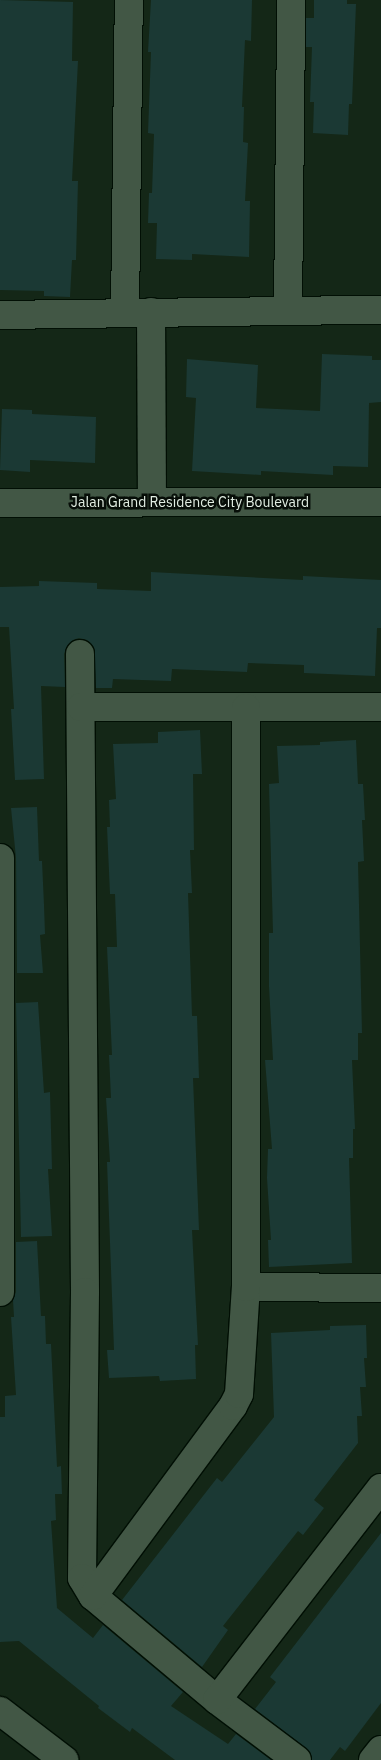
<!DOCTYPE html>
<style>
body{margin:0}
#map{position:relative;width:381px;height:1760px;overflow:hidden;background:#142717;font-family:"IBM Plex Sans",sans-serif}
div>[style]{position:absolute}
.building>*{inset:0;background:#1b3934}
.roads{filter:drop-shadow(1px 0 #010f04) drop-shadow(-1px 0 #010f04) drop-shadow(0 1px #010f04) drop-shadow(0 -1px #010f04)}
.street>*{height:28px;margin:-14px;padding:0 14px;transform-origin:14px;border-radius:14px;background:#425745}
span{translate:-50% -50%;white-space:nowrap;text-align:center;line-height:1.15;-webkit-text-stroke:5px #060d07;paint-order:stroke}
.street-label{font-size:14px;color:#e2eee3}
</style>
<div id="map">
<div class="building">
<i style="clip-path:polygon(0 0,73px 2px,72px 61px,78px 61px,72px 181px,78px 181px,76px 260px,72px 260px,70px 297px,44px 296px,44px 291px,0 290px)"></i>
<i style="clip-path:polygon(151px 0,252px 0,251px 41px,245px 40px,242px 107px,244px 107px,243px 142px,248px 143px,245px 201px,250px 201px,249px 257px,192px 254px,192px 260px,156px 259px,157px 223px,148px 223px,149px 193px,152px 193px,154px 134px,148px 133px,151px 52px,148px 52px)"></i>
<i style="clip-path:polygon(314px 0,347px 0,347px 4px,356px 4px,352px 104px,349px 104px,348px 135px,313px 133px,314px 102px,310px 102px,312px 47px,306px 47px,306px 18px,314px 18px)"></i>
<i style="clip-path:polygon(322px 354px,372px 356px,372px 360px,381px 360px,381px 402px,369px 403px,368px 467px,333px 466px,333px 475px,261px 471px,261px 475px,192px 471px,196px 398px,186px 397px,187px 359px,258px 365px,256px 408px,320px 411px)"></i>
<i style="clip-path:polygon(2px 409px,32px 410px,32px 414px,96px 417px,95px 463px,30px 460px,30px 472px,0 470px)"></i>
<i style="clip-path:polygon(151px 572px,303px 580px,303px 576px,381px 580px,381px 628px,377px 628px,375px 676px,304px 673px,304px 665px,248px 663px,247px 672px,172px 669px,171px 681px,113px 679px,112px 688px,96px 688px,94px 647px,87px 640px,79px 638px,73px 640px,67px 646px,64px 654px,65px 687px,41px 686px,44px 779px,15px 780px,11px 709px,14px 709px,9px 627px,0 627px,0 587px,39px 586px,39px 581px,97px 583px,97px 589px,151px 591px)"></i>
<i style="clip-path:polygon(200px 730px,202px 774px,193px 774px,194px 850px,190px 850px,192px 893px,188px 893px,192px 1016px,197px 1016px,199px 1078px,193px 1078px,199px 1230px,192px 1230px,198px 1345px,195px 1345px,196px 1379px,160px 1381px,159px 1376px,109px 1378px,107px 1350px,114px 1350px,107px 1162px,110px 1162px,106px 1098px,111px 1098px,109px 1055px,112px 1055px,107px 947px,117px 947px,115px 894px,110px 894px,107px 827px,110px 827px,109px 800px,116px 799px,113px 744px,158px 743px,158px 732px)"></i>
<i style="clip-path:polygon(356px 740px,358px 784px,363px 784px,365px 820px,362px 820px,364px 861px,358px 862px,362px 1033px,358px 1033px,358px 1060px,352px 1060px,355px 1129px,353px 1129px,353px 1158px,349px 1158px,352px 1263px,269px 1267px,268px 1240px,271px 1240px,267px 1178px,268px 1149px,272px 1149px,265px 1060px,273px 1060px,269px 986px,269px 933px,273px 933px,269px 784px,279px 783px,277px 746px,320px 745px,320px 742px)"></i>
<i style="clip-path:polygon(37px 807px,39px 861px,42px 861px,44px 905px,45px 934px,40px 935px,43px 973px,17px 973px,16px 858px,11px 808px)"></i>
<i style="clip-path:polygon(38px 1002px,44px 1093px,50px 1092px,52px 1169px,48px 1169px,52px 1236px,21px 1237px,16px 1003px)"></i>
<i style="clip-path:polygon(37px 1241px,41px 1316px,45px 1316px,46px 1344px,51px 1344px,57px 1467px,61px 1466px,62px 1494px,55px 1494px,56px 1520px,51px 1521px,57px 1608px,93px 1638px,103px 1625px,183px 1692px,171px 1706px,228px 1744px,236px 1734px,271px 1760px,175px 1760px,132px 1728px,130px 1732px,98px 1708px,99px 1706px,19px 1641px,0 1642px,0 1417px,5px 1417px,5px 1396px,16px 1395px,11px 1317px,14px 1317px,13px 1300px,16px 1292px,16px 1242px)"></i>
<i style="clip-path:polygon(366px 1325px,367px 1358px,364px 1358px,366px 1387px,360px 1387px,362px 1416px,357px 1416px,358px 1443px,314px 1500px,324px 1508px,303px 1535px,298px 1531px,223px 1626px,228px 1630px,202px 1667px,122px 1600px,217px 1478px,222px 1482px,274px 1417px,271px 1333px,330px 1330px,330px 1326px)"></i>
<i style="clip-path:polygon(381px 1533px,381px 1703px,345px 1751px,340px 1747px,330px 1760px,312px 1760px,306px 1748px,255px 1709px,276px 1682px,270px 1677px)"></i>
</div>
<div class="roads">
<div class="street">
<i style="left:288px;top:310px;width:310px;rotate:-89.4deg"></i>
<i style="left:151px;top:312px;width:189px;rotate:89.7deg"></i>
<i style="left:125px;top:313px;width:313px;rotate:-89.3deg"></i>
<i style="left:0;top:315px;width:381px;rotate:-0.8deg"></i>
<i style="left:0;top:503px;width:381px;rotate:-0.2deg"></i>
<i style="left:80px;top:654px;width:638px;rotate:89.55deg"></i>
<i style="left:85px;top:1292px;width:286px;rotate:90.6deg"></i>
<i style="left:82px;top:1578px;width:21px;rotate:59deg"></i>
<i style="left:93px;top:1596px;width:162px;rotate:40deg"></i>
<i style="left:217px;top:1700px;width:100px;rotate:36.9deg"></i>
<i style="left:81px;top:707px;width:300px"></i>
<i style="left:0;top:858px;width:434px;rotate:90deg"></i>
<i style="left:246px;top:1287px;width:135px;rotate:0.4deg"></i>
<i style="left:93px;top:1596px;width:236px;rotate:-53.6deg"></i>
<i style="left:233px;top:1406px;width:13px;rotate:-63deg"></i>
<i style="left:239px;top:1394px;width:107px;rotate:-86.3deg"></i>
<i style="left:246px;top:1287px;width:579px;rotate:-90deg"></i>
<i style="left:217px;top:1700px;width:268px;rotate:-52.3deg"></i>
<i style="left:0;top:1711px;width:81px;rotate:37.4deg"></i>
<i style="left:373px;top:1760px;width:13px;rotate:-51deg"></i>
</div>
</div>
<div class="street-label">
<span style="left:190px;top:502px">Jalan Grand Residence City Boulevard</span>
</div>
</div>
